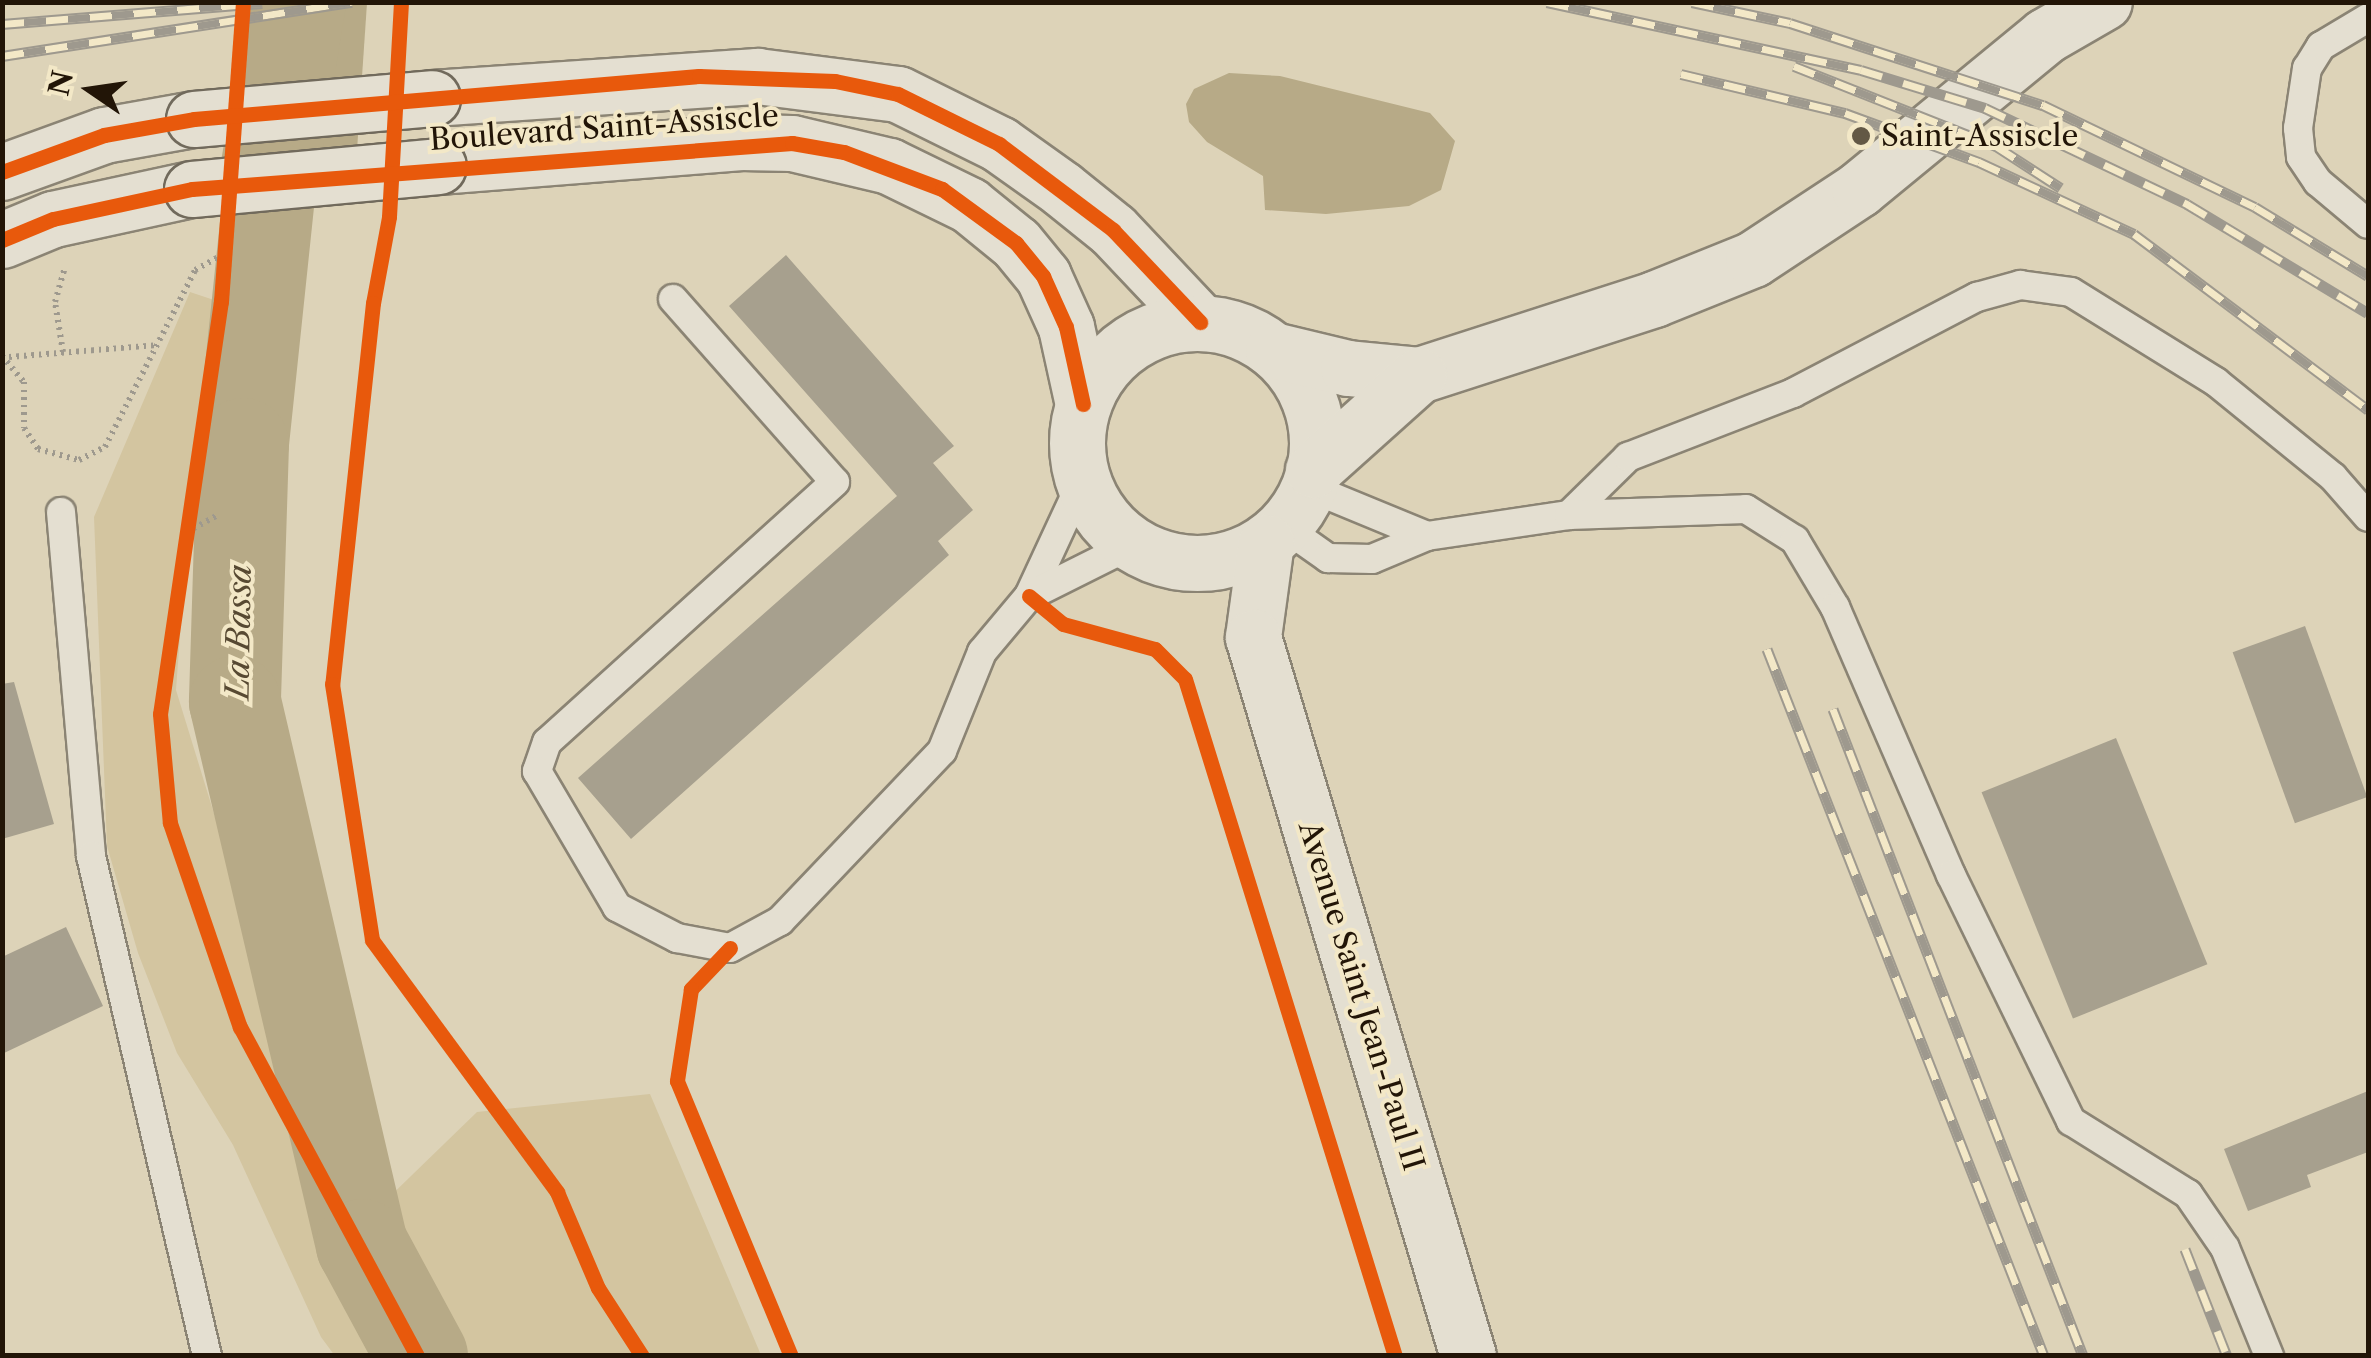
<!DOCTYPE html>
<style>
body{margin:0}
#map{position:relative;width:2371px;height:1358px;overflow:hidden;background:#ddd3b8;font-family:"Libre Caslon Text",serif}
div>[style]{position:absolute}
.green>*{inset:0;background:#d3c5a0}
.water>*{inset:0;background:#b7aa87}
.river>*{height:92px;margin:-46px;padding:0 46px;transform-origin:46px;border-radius:46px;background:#b7aa87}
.building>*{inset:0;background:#a7a08e;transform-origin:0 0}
.path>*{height:6px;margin-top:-3px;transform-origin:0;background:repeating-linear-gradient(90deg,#9e998e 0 2.5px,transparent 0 7.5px)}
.roads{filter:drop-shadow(2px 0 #8b8474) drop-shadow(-2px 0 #8b8474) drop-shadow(0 2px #8b8474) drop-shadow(0 -2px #8b8474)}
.lane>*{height:28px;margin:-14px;padding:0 14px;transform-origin:14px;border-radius:14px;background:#e4dfd1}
.secondary>*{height:55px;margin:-27.5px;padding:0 27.5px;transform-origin:27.5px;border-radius:27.5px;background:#e4dfd1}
.secondary>.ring{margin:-27.5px;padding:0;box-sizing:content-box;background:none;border:55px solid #e4dfd1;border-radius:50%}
.rail>*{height:11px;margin-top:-5.5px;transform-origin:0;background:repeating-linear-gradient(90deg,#f3e8c7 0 22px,#9e998e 0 44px);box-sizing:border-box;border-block:2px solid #9e998e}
.bridges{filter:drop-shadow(2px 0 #716a5c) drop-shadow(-2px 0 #716a5c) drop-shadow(0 2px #716a5c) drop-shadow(0 -2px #716a5c)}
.secondary-bridge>*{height:55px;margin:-27.5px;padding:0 27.5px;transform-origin:27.5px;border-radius:27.5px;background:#e4dfd1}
.cycleway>*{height:15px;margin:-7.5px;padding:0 7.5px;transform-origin:7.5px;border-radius:7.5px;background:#e8590c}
.dots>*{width:28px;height:28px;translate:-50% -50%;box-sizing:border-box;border:5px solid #f3e8c7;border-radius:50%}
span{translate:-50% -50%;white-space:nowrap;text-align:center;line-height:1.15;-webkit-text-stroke:8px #f3e8c7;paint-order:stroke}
.street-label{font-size:30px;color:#221507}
.poi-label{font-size:30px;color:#221507}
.left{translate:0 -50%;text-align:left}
.water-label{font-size:32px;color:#574932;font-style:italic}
.frame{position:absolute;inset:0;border:5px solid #221507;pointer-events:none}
.north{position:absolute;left:40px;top:40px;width:100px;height:100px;-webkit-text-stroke:8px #f3e8c7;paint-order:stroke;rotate:283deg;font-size:28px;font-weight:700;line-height:40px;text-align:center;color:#221507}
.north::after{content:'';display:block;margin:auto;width:35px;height:45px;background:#221507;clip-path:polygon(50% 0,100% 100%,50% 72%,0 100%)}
</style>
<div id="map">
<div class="green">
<i style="clip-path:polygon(190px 292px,226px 304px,196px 423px,176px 690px,345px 1240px,477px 1112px,650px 1094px,761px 1355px,335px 1356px,321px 1337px,233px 1145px,177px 1053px,138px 953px,107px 846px,94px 517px)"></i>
</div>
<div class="water">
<i style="clip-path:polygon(248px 3px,367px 3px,356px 165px,217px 185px)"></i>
<i style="clip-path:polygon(1229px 73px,1280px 76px,1430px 113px,1455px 141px,1441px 190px,1409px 206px,1326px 214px,1265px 210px,1263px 176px,1207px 142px,1189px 122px,1186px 104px,1194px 89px)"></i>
</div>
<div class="river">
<i style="left:300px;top:2px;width:186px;rotate:99.3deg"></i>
<i style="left:270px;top:186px;width:259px;rotate:96deg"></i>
<i style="left:243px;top:444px;width:258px;rotate:91.8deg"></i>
<i style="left:235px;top:702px;width:558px;rotate:76.84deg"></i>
<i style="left:362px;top:1245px;width:126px;rotate:61.6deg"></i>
</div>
<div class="building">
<i style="clip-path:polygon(786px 255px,954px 446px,933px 463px,973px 510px,938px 541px,949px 555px,631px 839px,578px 778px,897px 496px,729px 306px)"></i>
<i style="left:2305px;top:626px;width:182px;height:77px;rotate:70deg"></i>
<i style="clip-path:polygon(14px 682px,54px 824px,2px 839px,2px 684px)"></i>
<i style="left:2116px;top:738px;width:244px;height:145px;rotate:68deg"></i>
<i style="clip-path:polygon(66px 927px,103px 1006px,2px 1054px,2px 957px)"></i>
<i style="clip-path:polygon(2368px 1091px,2368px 1152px,2307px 1175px,2311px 1187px,2248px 1211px,2224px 1149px)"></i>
</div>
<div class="path">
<i style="left:2px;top:99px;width:4px"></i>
<i style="left:389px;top:221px;width:84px;rotate:101deg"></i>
<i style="left:373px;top:303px;width:383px;rotate:96.1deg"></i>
<i style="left:332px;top:684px;width:259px;rotate:81.1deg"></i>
<i style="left:372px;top:940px;width:313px;rotate:53.7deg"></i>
<i style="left:557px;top:1192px;width:104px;rotate:66.9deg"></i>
<i style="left:598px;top:1288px;width:81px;rotate:57.1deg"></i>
<i style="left:63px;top:352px;width:51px;rotate:-99.1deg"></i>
<i style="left:55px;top:302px;width:33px;rotate:-74deg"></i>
<i style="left:2px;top:356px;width:34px;rotate:50deg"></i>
<i style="left:24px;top:382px;width:46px;rotate:90deg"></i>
<i style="left:24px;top:428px;width:25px;rotate:56deg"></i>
<i style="left:38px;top:449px;width:42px;rotate:15deg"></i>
<i style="left:79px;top:460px;width:29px;rotate:-27deg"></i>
<i style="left:105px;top:447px;width:199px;rotate:-63deg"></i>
<i style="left:195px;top:270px;width:35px;rotate:-29deg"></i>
<i style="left:9px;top:357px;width:148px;rotate:-4.6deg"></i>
<i style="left:187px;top:532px;width:33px;rotate:-29deg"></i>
</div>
<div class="roads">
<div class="lane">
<i style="left:2368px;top:18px;width:55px;rotate:149.2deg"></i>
<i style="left:2321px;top:46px;width:26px;rotate:122deg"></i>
<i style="left:2307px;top:68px;width:61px;rotate:98.5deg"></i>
<i style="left:2298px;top:128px;width:29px;rotate:84deg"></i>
<i style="left:2301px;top:157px;width:30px;rotate:56deg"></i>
<i style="left:2318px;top:182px;width:65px;rotate:40deg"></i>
<i style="left:673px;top:299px;width:244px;rotate:48.5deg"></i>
<i style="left:835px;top:482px;width:388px;rotate:137.9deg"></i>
<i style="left:547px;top:742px;width:31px;rotate:109deg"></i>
<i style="left:537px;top:771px;width:158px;rotate:59.5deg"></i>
<i style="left:617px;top:907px;width:68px;rotate:27.3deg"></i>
<i style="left:677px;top:938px;width:54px;rotate:10.7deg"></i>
<i style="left:730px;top:948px;width:57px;rotate:-28.4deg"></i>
<i style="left:780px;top:921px;width:235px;rotate:-46.4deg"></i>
<i style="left:942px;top:751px;width:107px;rotate:-68deg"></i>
<i style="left:982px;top:652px;width:73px;rotate:-50deg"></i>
<i style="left:1029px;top:596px;width:126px;rotate:-65.1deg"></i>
<i style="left:61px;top:512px;width:345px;rotate:85deg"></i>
<i style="left:91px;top:856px;width:513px;rotate:76.94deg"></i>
<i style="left:1569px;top:515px;width:83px;rotate:-44.5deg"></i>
<i style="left:1628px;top:457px;width:177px;rotate:-21.2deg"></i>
<i style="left:1793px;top:393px;width:208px;rotate:-27.6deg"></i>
<i style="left:1977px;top:297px;width:45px;rotate:-15.6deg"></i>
<i style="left:2020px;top:285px;width:51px;rotate:7.8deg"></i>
<i style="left:2071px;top:292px;width:171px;rotate:31.8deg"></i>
<i style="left:2216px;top:382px;width:151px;rotate:39.1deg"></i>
<i style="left:2333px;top:477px;width:53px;rotate:48.8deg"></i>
<i style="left:1284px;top:527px;width:54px;rotate:35.2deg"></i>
<i style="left:1328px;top:558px;width:44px;rotate:1.3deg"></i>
<i style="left:1372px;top:559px;width:60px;rotate:-22.7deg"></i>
<i style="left:1427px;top:536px;width:129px;rotate:-157.6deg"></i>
<i style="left:1427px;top:536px;width:144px;rotate:-8.4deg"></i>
<i style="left:1569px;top:515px;width:177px;rotate:-1.9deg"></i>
<i style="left:1746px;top:509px;width:58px;rotate:32.3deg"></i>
<i style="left:1795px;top:540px;width:78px;rotate:59.2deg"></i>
<i style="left:1835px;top:607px;width:292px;rotate:66.6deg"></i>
<i style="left:1951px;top:875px;width:274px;rotate:64deg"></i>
<i style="left:2071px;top:1121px;width:138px;rotate:32deg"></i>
<i style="left:2188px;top:1194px;width:65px;rotate:55.6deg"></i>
<i style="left:2225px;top:1248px;width:117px;rotate:67.8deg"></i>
<i style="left:1029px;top:596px;width:114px;rotate:-26.6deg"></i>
</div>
<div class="secondary">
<i style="left:432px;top:98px;width:326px;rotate:-3.9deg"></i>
<i style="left:757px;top:76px;width:142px;rotate:7.3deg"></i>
<i style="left:898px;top:94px;width:113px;rotate:26.3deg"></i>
<i style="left:999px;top:144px;width:77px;rotate:35.5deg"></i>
<i style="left:1062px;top:189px;width:65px;rotate:38.8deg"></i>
<i style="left:1113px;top:230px;width:127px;rotate:46.6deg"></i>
<i style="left:438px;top:166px;width:304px;rotate:-4.5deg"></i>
<i style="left:741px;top:142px;width:51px;rotate:1.1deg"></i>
<i style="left:792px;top:143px;width:100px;rotate:13.3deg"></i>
<i style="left:889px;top:166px;width:89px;rotate:26deg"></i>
<i style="left:969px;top:205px;width:60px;rotate:39deg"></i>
<i style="left:1016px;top:243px;width:43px;rotate:50.7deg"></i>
<i style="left:1043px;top:276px;width:56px;rotate:65.7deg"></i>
<i style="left:1066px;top:327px;width:79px;rotate:77.6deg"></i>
<i style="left:2px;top:172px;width:109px;rotate:-19.9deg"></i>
<i style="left:104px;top:135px;width:91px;rotate:-10.1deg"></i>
<i style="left:2px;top:240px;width:55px;rotate:-22.4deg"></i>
<i style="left:53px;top:219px;width:142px;rotate:-12.2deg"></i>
<i class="ring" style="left:1077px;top:323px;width:185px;height:185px"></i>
<i style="left:1273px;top:350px;width:77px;rotate:13.5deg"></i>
<i style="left:1348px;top:368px;width:71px;rotate:5.6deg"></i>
<i style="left:1419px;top:375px;width:247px;rotate:-17.9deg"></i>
<i style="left:1654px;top:299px;width:107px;rotate:-22deg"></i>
<i style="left:1753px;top:259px;width:127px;rotate:-33.4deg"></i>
<i style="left:1859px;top:189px;width:241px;rotate:-39.4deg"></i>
<i style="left:2045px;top:36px;width:68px;rotate:-30deg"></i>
<i style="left:1313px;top:470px;width:142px;rotate:-41.9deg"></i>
<i style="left:1266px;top:542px;width:96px;rotate:97.8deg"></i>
<i style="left:1253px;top:637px;width:750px;rotate:73.35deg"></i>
</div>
</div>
<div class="rail">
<i style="left:1547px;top:2px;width:321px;rotate:12.2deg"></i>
<i style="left:1861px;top:70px;width:130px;rotate:17deg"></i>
<i style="left:1985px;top:108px;width:224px;rotate:25.4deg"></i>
<i style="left:2187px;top:204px;width:211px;rotate:31.1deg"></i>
<i style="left:1692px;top:2px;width:100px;rotate:12.1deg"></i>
<i style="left:1790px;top:23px;width:266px;rotate:18deg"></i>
<i style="left:2043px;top:105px;width:235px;rotate:25.7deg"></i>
<i style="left:2255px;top:207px;width:132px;rotate:31.4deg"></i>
<i style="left:2px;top:24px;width:261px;rotate:-4.6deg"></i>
<i style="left:2px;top:56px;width:354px;rotate:-8.8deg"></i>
<i style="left:1794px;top:66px;width:217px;rotate:21.6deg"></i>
<i style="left:1996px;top:146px;width:77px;rotate:32.9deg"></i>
<i style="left:1681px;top:74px;width:169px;rotate:13.4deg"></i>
<i style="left:1845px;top:113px;width:143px;rotate:20.1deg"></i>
<i style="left:1979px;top:162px;width:171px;rotate:24.9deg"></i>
<i style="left:2134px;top:234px;width:293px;rotate:36.9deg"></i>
<i style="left:1767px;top:649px;width:759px;rotate:68.6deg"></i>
<i style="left:1833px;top:709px;width:694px;rotate:68.87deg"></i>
<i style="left:2185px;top:1249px;width:115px;rotate:68.6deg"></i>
</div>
<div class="bridges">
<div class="secondary-bridge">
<i style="left:194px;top:119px;width:239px;rotate:-5deg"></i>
<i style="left:192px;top:189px;width:247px;rotate:-5.3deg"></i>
</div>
</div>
<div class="cycleway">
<i style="left:243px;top:2px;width:300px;rotate:94.2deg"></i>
<i style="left:221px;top:301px;width:417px;rotate:98.4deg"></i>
<i style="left:160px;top:714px;width:109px;rotate:84.8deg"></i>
<i style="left:170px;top:823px;width:216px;rotate:71.1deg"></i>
<i style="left:240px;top:1027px;width:374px;rotate:61.7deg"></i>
<i style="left:401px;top:2px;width:215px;rotate:93.2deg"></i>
<i style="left:389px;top:217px;width:87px;rotate:100.5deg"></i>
<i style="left:373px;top:303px;width:383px;rotate:96.1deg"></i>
<i style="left:332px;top:684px;width:259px;rotate:81.1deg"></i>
<i style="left:372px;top:940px;width:313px;rotate:53.7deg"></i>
<i style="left:557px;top:1192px;width:104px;rotate:66.9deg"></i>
<i style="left:598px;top:1288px;width:81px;rotate:57.1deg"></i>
<i style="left:2px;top:172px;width:109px;rotate:-19.9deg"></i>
<i style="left:104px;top:135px;width:91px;rotate:-10.1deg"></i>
<i style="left:194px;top:119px;width:507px;rotate:-4.87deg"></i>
<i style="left:699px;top:76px;width:136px;rotate:2.1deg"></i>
<i style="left:835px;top:81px;width:64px;rotate:11.7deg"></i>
<i style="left:898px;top:94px;width:113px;rotate:26.3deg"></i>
<i style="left:999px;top:144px;width:143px;rotate:37deg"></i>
<i style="left:1113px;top:230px;width:127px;rotate:46.6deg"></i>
<i style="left:2px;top:240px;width:55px;rotate:-22.4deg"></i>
<i style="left:53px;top:219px;width:142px;rotate:-12.2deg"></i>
<i style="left:192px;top:189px;width:602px;rotate:-4.38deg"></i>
<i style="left:792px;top:143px;width:53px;rotate:9.8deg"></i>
<i style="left:844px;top:152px;width:105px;rotate:20.7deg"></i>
<i style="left:942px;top:189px;width:92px;rotate:36.1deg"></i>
<i style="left:1016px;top:243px;width:43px;rotate:50.7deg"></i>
<i style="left:1043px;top:276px;width:56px;rotate:65.7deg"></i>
<i style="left:1066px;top:327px;width:79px;rotate:77.6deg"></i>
<i style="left:1029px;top:596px;width:44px;rotate:39.5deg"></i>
<i style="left:1063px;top:624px;width:95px;rotate:15.2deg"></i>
<i style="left:1155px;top:649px;width:42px;rotate:45deg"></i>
<i style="left:1185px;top:679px;width:709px;rotate:72.77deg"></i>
<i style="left:730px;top:948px;width:57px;rotate:133.6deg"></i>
<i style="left:691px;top:989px;width:93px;rotate:98.7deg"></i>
<i style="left:677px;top:1081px;width:298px;rotate:67.5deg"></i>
</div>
<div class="dots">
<i style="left:1861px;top:136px;background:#635845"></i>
</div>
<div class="street-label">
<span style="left:604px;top:128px;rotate:-4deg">Boulevard Saint-Assiscle</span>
<span style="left:1361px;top:996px;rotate:73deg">Avenue Saint Jean-Paul II</span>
</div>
<div class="poi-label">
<span class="left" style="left:1881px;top:136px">Saint-Assiscle</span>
</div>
<div class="water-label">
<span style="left:239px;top:632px;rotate:-89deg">La Bassa</span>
</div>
<div class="frame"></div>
<div class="north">N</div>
</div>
